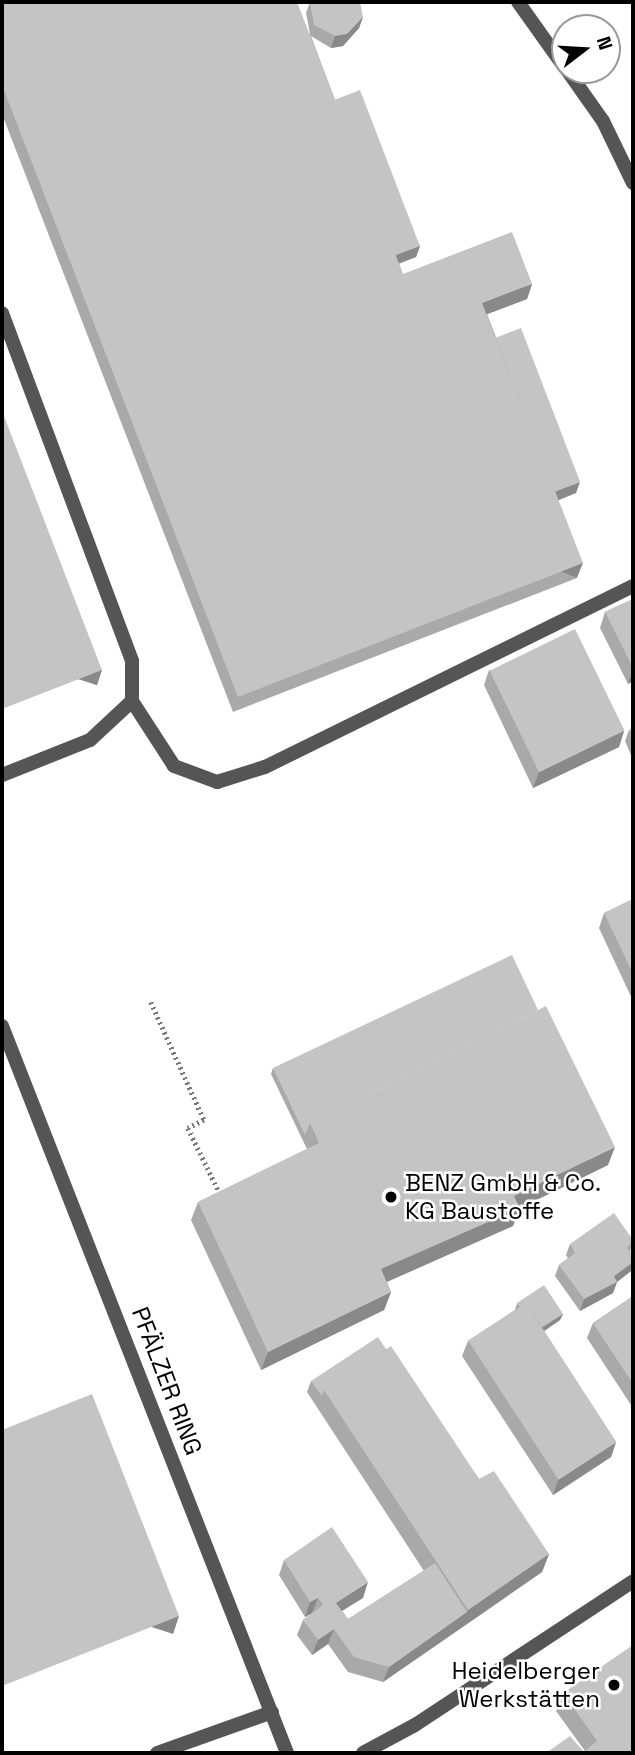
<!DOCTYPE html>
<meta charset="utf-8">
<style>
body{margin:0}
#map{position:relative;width:635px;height:1755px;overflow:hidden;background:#fff;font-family:"Space Grotesk",sans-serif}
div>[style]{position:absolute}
.path>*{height:4.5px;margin-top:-2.25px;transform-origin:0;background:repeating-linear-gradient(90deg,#777 0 2px,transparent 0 5.5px)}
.lane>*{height:14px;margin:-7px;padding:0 7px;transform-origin:7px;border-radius:7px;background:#555}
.street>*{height:14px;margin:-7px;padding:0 7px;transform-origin:7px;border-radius:7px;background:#555}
.wall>*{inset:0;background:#a9a9a9}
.shaded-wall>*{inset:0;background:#898989;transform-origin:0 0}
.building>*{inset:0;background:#c4c4c4;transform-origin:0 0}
.dots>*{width:19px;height:19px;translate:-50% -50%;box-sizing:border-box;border:4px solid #fff;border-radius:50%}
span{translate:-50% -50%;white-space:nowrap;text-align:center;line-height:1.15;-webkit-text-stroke:5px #fff;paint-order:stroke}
.poi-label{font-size:24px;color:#000}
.left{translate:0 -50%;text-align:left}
.right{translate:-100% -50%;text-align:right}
.street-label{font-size:24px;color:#000}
.frame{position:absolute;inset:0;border:4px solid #000;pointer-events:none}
.north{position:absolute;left:551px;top:14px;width:70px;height:70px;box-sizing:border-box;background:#fff;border:2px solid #999;border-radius:50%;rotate:73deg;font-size:19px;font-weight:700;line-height:28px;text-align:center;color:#000}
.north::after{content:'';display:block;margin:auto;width:24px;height:32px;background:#000;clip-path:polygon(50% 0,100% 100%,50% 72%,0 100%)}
</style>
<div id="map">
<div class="path">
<i style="left:151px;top:1002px;width:129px;rotate:65.8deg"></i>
<i style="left:204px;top:1120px;width:18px;rotate:153deg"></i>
<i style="left:188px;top:1128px;width:76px;rotate:64.1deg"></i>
</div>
<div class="lane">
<i style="left:2px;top:313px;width:371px;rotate:69.5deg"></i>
<i style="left:132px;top:661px;width:40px;rotate:90deg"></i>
<i style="left:132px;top:701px;width:57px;rotate:137.1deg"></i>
<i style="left:90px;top:740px;width:95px;rotate:158.3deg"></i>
<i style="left:132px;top:701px;width:77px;rotate:57.1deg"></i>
<i style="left:174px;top:766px;width:46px;rotate:20.4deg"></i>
<i style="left:217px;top:782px;width:50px;rotate:-17.4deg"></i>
<i style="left:265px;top:767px;width:410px;rotate:-26.2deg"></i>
<i style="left:157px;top:1753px;width:122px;rotate:-19.6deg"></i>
</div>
<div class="street">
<i style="left:518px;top:2px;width:81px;rotate:54.5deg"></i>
<i style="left:567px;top:70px;width:62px;rotate:54.8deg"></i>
<i style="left:603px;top:121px;width:69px;rotate:64.2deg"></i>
<i style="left:2px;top:1026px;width:781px;rotate:68.59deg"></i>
<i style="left:363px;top:1753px;width:59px;rotate:-28.3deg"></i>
<i style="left:415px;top:1725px;width:261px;rotate:-33.4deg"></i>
</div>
<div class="wall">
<i style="clip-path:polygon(2px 2px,310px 34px,306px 13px,310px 2px,363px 17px,359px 28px,343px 46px,331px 48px,311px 36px,335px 100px,420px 246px,416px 257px,399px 264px,403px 274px,532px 284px,527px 299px,487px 314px,496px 337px,576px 493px,558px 500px,577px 578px,233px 712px,2px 114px)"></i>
<i style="clip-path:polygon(633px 599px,633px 681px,628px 684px,600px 628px,605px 612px)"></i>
<i style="clip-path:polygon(489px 670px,624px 731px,619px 747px,533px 788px,484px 685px)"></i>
<i style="clip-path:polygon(633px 728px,633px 760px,625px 741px,629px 730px)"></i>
<i style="clip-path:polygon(633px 899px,633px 1001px,599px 928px,604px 913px)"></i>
<i style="clip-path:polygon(273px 1068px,608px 1165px,520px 1208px,513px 1226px,387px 1282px,391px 1292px,384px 1310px,261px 1370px,191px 1220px,198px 1202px,307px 1149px,271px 1074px)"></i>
<i style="clip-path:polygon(633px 1242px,630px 1252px,633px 1257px,633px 1266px,631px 1271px,617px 1282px,613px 1293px,580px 1311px,555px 1276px,559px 1265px,568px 1258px,566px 1255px,570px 1244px)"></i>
<i style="clip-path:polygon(633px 1296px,633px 1408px,587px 1338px,593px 1323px)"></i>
<i style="clip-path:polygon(517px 1303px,563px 1314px,560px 1320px,544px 1331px,616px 1442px,611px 1457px,553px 1495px,462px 1356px,468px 1341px,515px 1310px)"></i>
<i style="clip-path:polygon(386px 1349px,479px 1479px,549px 1554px,542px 1572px,383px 1682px,348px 1672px,328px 1644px,312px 1655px,297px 1635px,303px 1620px,312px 1613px,305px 1617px,279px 1575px,284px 1560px,363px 1598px,342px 1611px,348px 1619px,424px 1571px,307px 1392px,311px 1381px)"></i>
<i style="clip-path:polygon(563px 1693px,633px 1753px,584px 1752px,585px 1751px,556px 1711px)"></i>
</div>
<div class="shaded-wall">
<i style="clip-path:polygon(363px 17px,359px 28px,343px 46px,331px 48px,335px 36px)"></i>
<i style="clip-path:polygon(420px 246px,416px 257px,388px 267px,393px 256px)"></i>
<i style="clip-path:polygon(532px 284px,527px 299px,477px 318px,482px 303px)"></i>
<i style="clip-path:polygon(580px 482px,576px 493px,549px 504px,553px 492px)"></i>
<i style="left:583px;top:563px;width:16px;height:370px;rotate:112deg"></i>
<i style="clip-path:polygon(633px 669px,633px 681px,628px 684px)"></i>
<i style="left:102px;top:670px;width:16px;height:107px;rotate:108deg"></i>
<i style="clip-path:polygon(624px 731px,619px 747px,533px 788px,539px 772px)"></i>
<i style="clip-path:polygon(615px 1147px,608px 1165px,520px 1208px,513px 1226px,375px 1287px,381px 1269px,514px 1196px)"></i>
<i style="clip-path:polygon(633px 1262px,631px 1271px,617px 1282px,613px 1293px,580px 1311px,584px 1299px)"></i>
<i style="clip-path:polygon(391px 1292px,384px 1310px,261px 1370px,268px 1352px)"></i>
<i style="clip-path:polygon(563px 1314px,560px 1320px,534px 1338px,536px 1332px)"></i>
<i style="clip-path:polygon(616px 1442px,611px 1457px,553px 1495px,558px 1480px)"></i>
<i style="clip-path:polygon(549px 1554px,542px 1572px,383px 1682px,389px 1667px,467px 1612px,468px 1610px)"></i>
<i style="clip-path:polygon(368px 1582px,363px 1598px,330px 1618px,336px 1603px)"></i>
<i style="clip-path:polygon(318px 1598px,312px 1613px,305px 1617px,310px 1602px)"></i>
<i style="left:179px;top:1616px;width:19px;height:190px;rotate:108deg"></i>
<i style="clip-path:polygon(334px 1629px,328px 1644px,312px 1655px,318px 1640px)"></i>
</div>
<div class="building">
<i style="clip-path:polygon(2px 2px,297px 2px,403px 274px,512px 232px,532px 284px,482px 303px,583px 563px,238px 697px,2px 85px)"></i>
<i style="clip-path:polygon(310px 2px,360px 2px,363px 17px,347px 34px,335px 36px,314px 25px)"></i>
<i style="left:360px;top:90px;width:167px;height:27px;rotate:69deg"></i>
<i style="left:521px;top:328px;width:165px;height:27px;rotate:69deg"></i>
<i style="clip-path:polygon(2px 411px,102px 670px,2px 709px)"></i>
<i style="clip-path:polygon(633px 599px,633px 668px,605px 612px)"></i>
<i style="left:575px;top:629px;width:113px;height:95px;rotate:64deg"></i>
<i style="clip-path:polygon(633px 728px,633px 740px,629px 730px)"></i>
<i style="clip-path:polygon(633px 899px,633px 974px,604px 913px)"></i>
<i style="clip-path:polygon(512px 955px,538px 1010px,310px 1123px,305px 1135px,273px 1068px)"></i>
<i style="clip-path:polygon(546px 1006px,615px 1147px,514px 1196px,520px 1208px,381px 1269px,391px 1292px,268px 1352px,198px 1202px,319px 1143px,310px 1123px)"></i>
<i style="clip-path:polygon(614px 1213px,633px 1240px,627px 1248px,633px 1257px,633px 1262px,614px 1276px,617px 1282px,584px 1299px,559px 1265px,575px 1253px,570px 1244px)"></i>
<i style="clip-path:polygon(544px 1285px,563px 1314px,542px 1327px,526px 1303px,520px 1307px,517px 1303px)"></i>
<i style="clip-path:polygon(633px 1296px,633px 1384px,593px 1323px)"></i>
<i style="left:526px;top:1303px;width:166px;height:69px;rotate:57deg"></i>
<i style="clip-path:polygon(378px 1337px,386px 1349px,324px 1390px,322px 1396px,311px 1381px)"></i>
<i style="clip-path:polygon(391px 1346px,479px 1479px,494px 1471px,549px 1554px,468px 1610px,324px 1390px)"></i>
<i style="clip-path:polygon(92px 1394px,179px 1616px,2px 1686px,2px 1430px)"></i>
<i style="clip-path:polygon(332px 1527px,368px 1582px,336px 1603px,348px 1619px,435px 1563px,467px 1612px,389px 1667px,354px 1657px,334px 1629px,318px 1640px,303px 1620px,323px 1605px,318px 1598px,310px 1602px,284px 1560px)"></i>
<i style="clip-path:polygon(633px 1645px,633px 1753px,546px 1753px,570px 1736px,584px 1752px,597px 1741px,563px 1693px)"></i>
</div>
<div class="dots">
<i style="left:391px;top:1197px;background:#000"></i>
<i style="left:614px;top:1685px;background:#000"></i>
</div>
<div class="poi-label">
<span class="left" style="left:405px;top:1197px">BENZ GmbH &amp; Co.<br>KG Baustoffe</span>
<span class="right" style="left:600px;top:1685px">Heidelberger<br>Werkstätten</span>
</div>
<div class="street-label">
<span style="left:167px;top:1381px;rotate:69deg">PFÄLZER RING</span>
</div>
<div class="frame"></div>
<div class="north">N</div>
</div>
